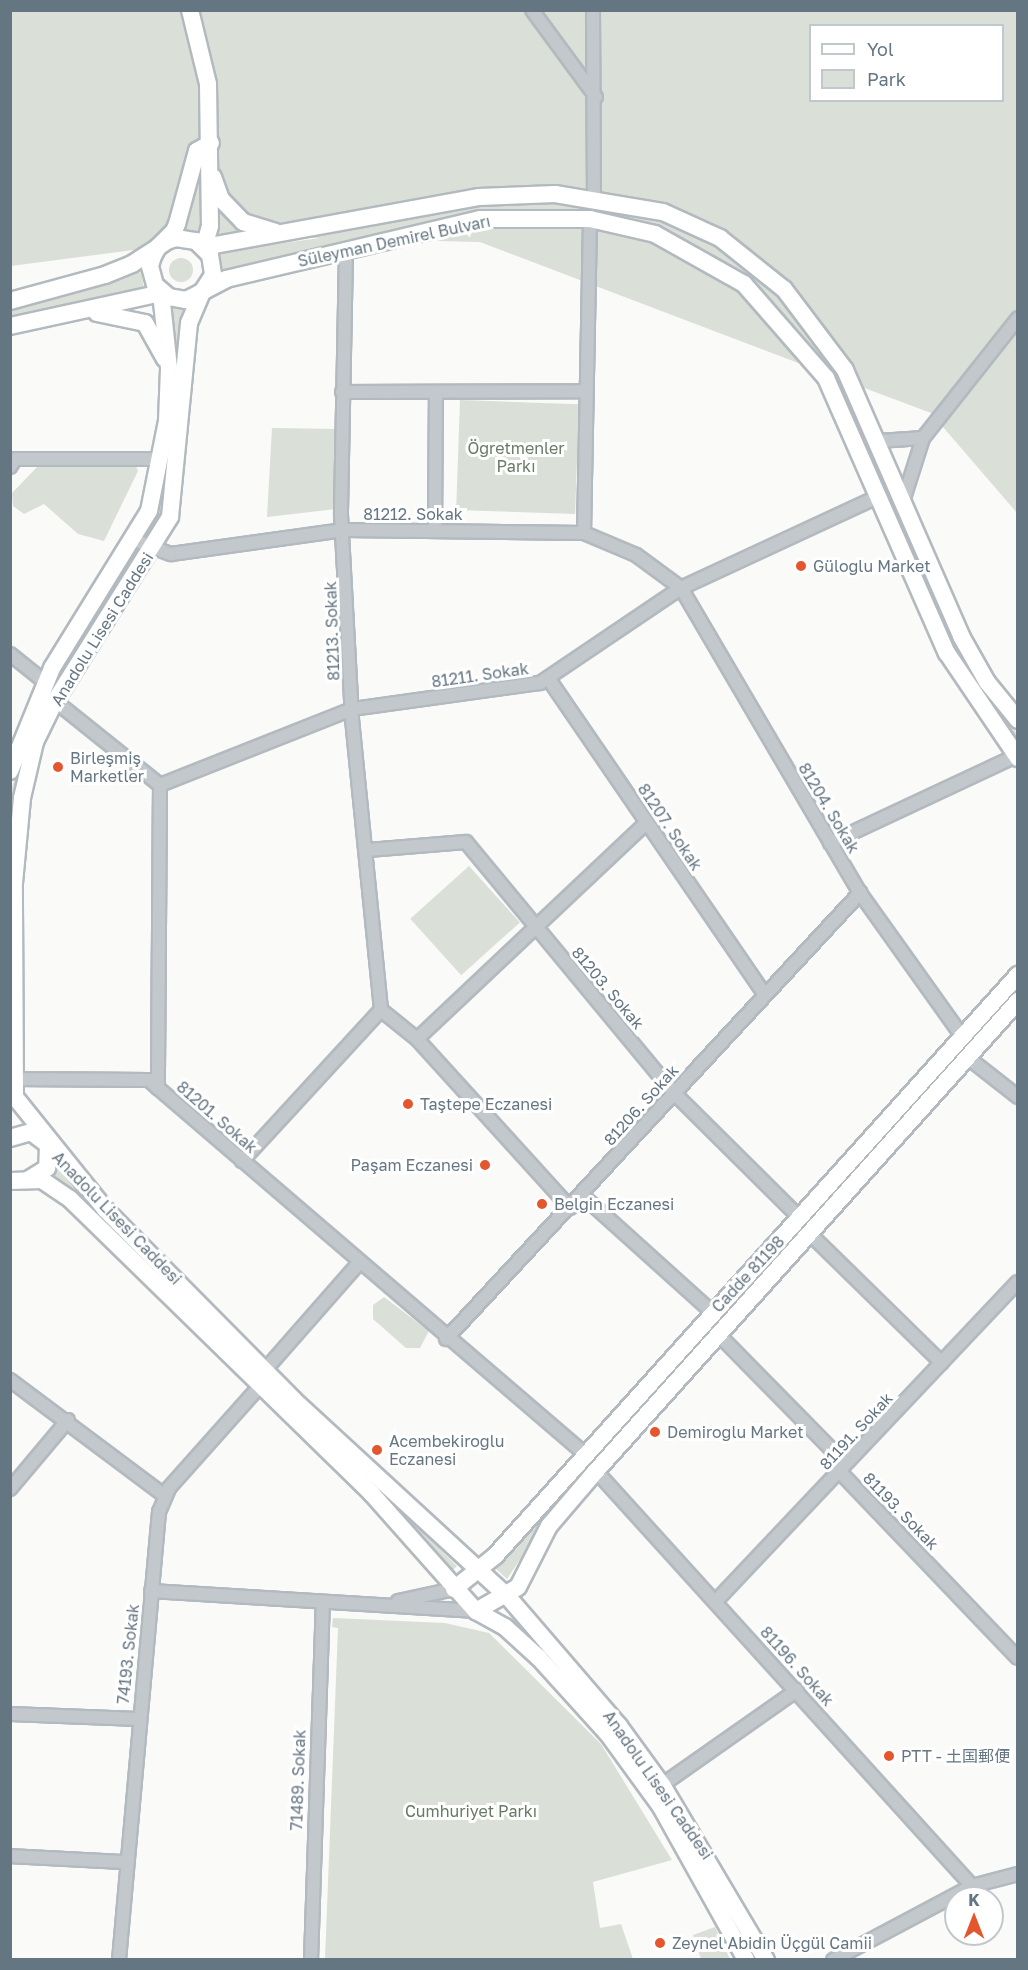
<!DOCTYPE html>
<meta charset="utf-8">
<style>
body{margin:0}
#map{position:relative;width:1028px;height:1970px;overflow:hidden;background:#fafaf8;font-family:"Golos Text","Noto Sans SC",sans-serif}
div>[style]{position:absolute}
.green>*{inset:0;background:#dadfd7;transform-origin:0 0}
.round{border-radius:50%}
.roads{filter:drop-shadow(2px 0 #b3babf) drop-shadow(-2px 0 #b3babf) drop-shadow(0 2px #b3babf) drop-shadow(0 -2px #b3babf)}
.street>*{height:12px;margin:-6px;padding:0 6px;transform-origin:6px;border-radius:6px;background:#c3c8cc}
.secondary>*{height:16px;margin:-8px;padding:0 8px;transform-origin:8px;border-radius:8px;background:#fff}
.dots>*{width:16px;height:16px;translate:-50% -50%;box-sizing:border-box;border:3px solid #fff;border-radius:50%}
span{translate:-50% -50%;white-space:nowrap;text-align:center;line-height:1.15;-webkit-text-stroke:6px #fff;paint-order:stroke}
.street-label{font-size:16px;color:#657683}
.park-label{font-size:16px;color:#687a64}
.poi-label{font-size:16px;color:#657683}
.left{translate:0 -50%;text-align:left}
.right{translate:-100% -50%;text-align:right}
.frame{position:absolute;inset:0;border:12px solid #657683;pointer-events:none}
.legend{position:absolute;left:809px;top:24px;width:195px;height:78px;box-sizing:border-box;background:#fff;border:2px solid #c1c8cd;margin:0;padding:8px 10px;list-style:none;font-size:18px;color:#657683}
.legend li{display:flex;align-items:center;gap:12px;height:30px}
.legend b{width:30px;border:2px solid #c1c8cd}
.north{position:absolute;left:944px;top:1886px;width:60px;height:60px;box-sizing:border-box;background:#fff;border:2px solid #c1c8cd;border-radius:50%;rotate:0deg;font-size:16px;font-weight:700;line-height:24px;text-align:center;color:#657683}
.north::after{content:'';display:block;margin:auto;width:21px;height:27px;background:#e4572e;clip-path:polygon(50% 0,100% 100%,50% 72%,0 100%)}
</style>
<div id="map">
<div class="green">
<i style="clip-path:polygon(evenodd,10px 11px,1017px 11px,1017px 513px,931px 413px,843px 380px,981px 688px,1017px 733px,1017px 743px,952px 648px,830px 375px,480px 242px,351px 239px,217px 271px,217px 252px,320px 238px,240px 236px,11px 266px,10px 11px,810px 26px,1002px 26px,1002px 100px,810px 100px,810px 26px)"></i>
<i class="round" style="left:169px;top:258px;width:24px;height:24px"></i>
<i style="clip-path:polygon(141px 272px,144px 288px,11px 318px,10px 311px)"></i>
<i style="clip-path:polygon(188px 304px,165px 501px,151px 539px,146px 537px,160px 501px,172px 438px,176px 353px,172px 307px)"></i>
<i style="left:460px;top:400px;width:119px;height:110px;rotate:2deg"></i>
<i style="clip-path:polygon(272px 428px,336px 429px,336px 509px,267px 517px)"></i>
<i style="clip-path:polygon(41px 463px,135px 464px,138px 471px,104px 541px,78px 534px,44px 504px,24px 514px,13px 506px,12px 493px)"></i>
<i style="clip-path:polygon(135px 552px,141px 556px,54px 686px,29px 742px,11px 824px,11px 791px,25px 739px,50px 683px)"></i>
<i style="left:469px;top:866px;width:76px;height:79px;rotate:48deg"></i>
<i style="clip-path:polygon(1017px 987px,563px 1495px,507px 1579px,495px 1568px)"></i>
<i style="clip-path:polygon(54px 1163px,82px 1195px,457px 1566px,452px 1571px,44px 1172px)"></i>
<i style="clip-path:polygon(384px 1297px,429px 1331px,420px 1348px,406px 1348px,373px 1319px,373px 1305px)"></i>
<i style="clip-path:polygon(333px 1618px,445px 1623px,489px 1633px,601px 1744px,672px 1860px,593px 1882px,600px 1928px,621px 1924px,633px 1959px,325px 1959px,338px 1628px,332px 1627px)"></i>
<i style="clip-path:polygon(715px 1927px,730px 1959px,701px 1959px,693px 1935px)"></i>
</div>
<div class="roads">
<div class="street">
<i style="left:532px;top:10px;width:108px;rotate:53.7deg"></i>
<i style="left:593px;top:10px;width:188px;rotate:89.7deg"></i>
<i style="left:346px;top:251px;width:264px;rotate:91.1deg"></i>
<i style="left:341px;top:515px;width:204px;rotate:86.9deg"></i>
<i style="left:352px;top:719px;width:292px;rotate:84.3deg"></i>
<i style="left:342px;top:392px;width:244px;rotate:-0.2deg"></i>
<i style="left:879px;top:441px;width:44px;rotate:-3.9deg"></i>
<i style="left:10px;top:467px;width:9px;rotate:-58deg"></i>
<i style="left:15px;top:459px;width:147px"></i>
<i style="left:904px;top:498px;width:63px;rotate:-72.4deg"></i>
<i style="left:923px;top:438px;width:153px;rotate:-51.6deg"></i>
<i style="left:435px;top:530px;width:137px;rotate:-89.6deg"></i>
<i style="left:584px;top:533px;width:314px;rotate:-88.9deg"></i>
<i style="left:134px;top:540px;width:40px;rotate:21deg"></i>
<i style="left:171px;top:554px;width:176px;rotate:-7.9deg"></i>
<i style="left:345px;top:530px;width:239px;rotate:0.7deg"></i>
<i style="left:584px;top:533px;width:56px;rotate:22.9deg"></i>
<i style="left:636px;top:555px;width:56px;rotate:36.3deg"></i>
<i style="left:681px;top:588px;width:354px;rotate:59.6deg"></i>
<i style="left:860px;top:893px;width:176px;rotate:54.5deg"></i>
<i style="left:10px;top:654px;width:45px;rotate:38.7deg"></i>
<i style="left:548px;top:678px;width:384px;rotate:55.6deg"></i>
<i style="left:55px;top:701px;width:134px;rotate:38.7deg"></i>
<i style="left:160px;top:785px;width:303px;rotate:90.4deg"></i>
<i style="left:158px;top:1088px;width:562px;rotate:40.6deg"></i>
<i style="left:160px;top:785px;width:206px;rotate:-21.6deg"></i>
<i style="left:352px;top:709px;width:190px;rotate:-7.9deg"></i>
<i style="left:540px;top:683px;width:170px;rotate:-34deg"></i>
<i style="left:681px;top:588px;width:218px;rotate:-24.9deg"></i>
<i style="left:830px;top:843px;width:205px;rotate:-25.1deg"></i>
<i style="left:368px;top:850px;width:98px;rotate:-4.7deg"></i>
<i style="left:466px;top:842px;width:325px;rotate:50.4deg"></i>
<i style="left:673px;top:1092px;width:179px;rotate:44.8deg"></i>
<i style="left:381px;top:1010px;width:46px;rotate:38.9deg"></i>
<i style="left:417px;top:1039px;width:228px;rotate:47.8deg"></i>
<i style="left:417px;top:1039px;width:315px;rotate:-43.3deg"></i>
<i style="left:967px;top:1057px;width:65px;rotate:38.1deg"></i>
<i style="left:13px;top:1079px;width:136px;rotate:0.4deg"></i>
<i style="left:149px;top:1080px;width:12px;rotate:42deg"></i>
<i style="left:242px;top:1161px;width:205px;rotate:-47.4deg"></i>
<i style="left:582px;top:1195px;width:175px;rotate:42deg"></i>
<i style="left:808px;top:1232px;width:187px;rotate:44.4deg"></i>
<i style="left:717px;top:1333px;width:175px;rotate:45.5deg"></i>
<i style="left:840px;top:1458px;width:14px;rotate:90deg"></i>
<i style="left:840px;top:1472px;width:257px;rotate:46.3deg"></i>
<i style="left:446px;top:1339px;width:609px;rotate:-47.13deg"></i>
<i style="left:265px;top:1370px;width:141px;rotate:-48.7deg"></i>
<i style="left:10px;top:1380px;width:192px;rotate:36.8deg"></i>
<i style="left:596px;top:1471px;width:560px;rotate:47.82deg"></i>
<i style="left:10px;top:1489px;width:90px;rotate:-50deg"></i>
<i style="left:151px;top:1591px;width:326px;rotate:3.5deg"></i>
<i style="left:398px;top:1601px;width:57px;rotate:-12.1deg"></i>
<i style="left:716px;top:1601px;width:439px;rotate:-46.6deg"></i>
<i style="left:10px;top:1714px;width:128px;rotate:2.2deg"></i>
<i style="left:662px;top:1785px;width:165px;rotate:-35.1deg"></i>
<i style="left:10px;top:1856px;width:116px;rotate:3deg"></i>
<i style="left:119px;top:1960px;width:450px;rotate:-84.9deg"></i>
<i style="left:159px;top:1512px;width:26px;rotate:-67deg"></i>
<i style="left:169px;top:1488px;width:135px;rotate:-48.3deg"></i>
<i style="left:311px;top:1960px;width:358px;rotate:-88.1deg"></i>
<i style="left:833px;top:1960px;width:157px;rotate:-28deg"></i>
<i style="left:972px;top:1886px;width:48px;rotate:-14.6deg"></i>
</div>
<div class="secondary">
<i style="left:190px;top:10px;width:76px;rotate:76.3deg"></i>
<i style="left:208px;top:84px;width:142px;rotate:89.2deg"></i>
<i style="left:210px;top:226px;width:22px;rotate:106deg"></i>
<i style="left:213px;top:177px;width:23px;rotate:70deg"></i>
<i style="left:221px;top:199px;width:32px;rotate:46deg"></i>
<i style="left:243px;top:222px;width:34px;rotate:17deg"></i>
<i style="left:204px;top:247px;width:280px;rotate:-10.3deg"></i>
<i style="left:479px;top:197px;width:76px;rotate:-2.3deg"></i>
<i style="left:555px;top:194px;width:109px;rotate:9.5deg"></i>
<i style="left:663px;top:212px;width:63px;rotate:24.5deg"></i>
<i style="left:720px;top:238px;width:82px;rotate:38.6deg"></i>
<i style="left:784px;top:289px;width:101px;rotate:53deg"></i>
<i style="left:845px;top:370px;width:290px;rotate:66.4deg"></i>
<i style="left:961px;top:636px;width:53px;rotate:60.5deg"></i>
<i style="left:987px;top:682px;width:49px;rotate:50.8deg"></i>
<i style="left:10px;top:301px;width:98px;rotate:-15.3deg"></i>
<i style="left:105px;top:275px;width:29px;rotate:-22deg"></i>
<i style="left:132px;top:264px;width:31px;rotate:-33deg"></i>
<i style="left:158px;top:247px;width:11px;rotate:-34deg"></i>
<i style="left:167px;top:241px;width:9px;rotate:-18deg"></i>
<i style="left:176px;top:238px;width:20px;rotate:9deg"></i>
<i style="left:196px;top:241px;width:20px;rotate:45deg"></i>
<i style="left:210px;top:255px;width:20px;rotate:81deg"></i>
<i style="left:213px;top:275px;width:20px;rotate:123deg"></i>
<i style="left:202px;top:292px;width:18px;rotate:153deg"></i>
<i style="left:186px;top:300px;width:17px;rotate:-170deg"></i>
<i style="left:169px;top:297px;width:18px;rotate:-139deg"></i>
<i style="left:155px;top:285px;width:20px;rotate:-105deg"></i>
<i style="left:150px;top:266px;width:10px;rotate:-73deg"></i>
<i style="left:153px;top:256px;width:10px;rotate:-61deg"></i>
<i style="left:158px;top:247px;width:23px;rotate:-45deg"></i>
<i style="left:174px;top:231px;width:8px;rotate:-67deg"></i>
<i style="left:177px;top:224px;width:76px;rotate:-74.7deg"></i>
<i style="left:197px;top:151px;width:16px;rotate:-30deg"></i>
<i style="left:97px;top:313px;width:49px;rotate:11.8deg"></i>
<i style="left:145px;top:323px;width:41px;rotate:60.9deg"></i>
<i style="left:10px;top:326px;width:155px;rotate:-12.3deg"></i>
<i style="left:10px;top:771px;width:111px;rotate:-67.8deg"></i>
<i style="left:52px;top:668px;width:185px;rotate:-58.3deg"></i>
<i style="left:149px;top:511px;width:92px;rotate:-78.7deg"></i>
<i style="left:167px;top:421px;width:53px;rotate:-87.8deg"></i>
<i style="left:169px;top:368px;width:75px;rotate:-96.1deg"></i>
<i style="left:10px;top:1138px;width:22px;rotate:-16deg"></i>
<i style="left:31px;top:1132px;width:21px;rotate:37deg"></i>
<i style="left:48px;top:1145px;width:23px;rotate:92deg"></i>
<i style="left:47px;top:1168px;width:22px;rotate:148deg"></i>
<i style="left:10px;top:1181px;width:32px;rotate:-2deg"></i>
<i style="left:42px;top:1180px;width:34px;rotate:34deg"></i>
<i style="left:70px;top:1199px;width:422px;rotate:44.3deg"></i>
<i style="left:372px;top:1494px;width:157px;rotate:48.4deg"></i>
<i style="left:476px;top:1611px;width:33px;rotate:29deg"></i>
<i style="left:505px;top:1627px;width:46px;rotate:42.4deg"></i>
<i style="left:539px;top:1658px;width:103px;rotate:47.8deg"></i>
<i style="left:608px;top:1734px;width:90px;rotate:54deg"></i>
<i style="left:661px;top:1807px;width:175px;rotate:60.9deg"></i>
<i style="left:454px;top:1589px;width:53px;rotate:-38.8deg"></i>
<i style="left:495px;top:1556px;width:782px;rotate:-48.01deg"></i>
<i style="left:476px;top:1611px;width:48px;rotate:-29.7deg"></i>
<i style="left:518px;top:1587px;width:68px;rotate:-63.1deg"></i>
<i style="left:549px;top:1526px;width:72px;rotate:-49.5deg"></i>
<i style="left:596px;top:1471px;width:632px;rotate:-48.08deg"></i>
<i style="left:766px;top:1960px;width:204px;rotate:-120.7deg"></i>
<i style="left:662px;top:1785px;width:73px;rotate:-126.1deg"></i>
<i style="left:619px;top:1726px;width:170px;rotate:-130.7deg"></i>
<i style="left:508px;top:1597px;width:292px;rotate:-137.4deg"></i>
<i style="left:293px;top:1399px;width:267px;rotate:-134.7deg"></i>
<i style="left:105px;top:1209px;width:144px;rotate:-128.8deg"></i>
<i style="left:15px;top:1097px;width:214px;rotate:-90.3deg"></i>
<i style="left:14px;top:883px;width:85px;rotate:-84.6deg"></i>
<i style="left:22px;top:798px;width:57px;rotate:-76.9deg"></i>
<i style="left:35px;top:742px;width:46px;rotate:-64deg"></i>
<i style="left:55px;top:701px;width:217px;rotate:-58deg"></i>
<i style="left:170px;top:517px;width:195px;rotate:-84.4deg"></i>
<i style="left:189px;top:323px;width:34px;rotate:-67deg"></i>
<i style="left:202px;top:292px;width:27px;rotate:-28deg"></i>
<i style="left:226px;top:279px;width:261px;rotate:-13.3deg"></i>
<i style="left:480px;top:219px;width:110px"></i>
<i style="left:590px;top:219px;width:67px;rotate:13deg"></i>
<i style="left:655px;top:234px;width:102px;rotate:29.3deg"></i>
<i style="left:744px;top:284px;width:125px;rotate:48.9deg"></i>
<i style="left:826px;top:378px;width:300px;rotate:66.3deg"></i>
<i style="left:947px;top:653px;width:127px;rotate:55.9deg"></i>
</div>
</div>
<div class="dots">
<i style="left:801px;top:566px;background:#e4572e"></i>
<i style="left:58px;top:767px;background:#e4572e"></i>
<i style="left:408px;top:1104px;background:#e4572e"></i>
<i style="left:485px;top:1165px;background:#e4572e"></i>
<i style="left:542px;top:1204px;background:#e4572e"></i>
<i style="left:655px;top:1432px;background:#e4572e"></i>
<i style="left:377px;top:1450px;background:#e4572e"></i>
<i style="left:889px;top:1756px;background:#e4572e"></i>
<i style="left:660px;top:1943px;background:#e4572e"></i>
</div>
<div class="street-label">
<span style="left:394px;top:241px;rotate:-12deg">Süleyman Demirel Bulvarı</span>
<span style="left:413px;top:514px">81212. Sokak</span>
<span style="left:102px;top:629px;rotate:-58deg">Anadolu Lisesi Caddesi</span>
<span style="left:332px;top:631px;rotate:-92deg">81213. Sokak</span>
<span style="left:480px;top:675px;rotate:-8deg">81211. Sokak</span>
<span style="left:829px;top:808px;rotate:59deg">81204. Sokak</span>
<span style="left:670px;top:827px;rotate:56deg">81207. Sokak</span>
<span style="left:608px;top:988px;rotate:50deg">81203. Sokak</span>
<span style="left:641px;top:1105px;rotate:-48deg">81206. Sokak</span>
<span style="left:217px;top:1117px;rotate:41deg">81201. Sokak</span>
<span style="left:117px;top:1218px;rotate:46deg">Anadolu Lisesi Caddesi</span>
<span style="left:748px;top:1274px;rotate:-47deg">Cadde 81198</span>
<span style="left:856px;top:1431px;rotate:-47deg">81191. Sokak</span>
<span style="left:901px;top:1511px;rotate:46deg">81193. Sokak</span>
<span style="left:128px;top:1654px;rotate:-84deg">74193. Sokak</span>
<span style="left:797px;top:1666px;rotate:48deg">81196. Sokak</span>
<span style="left:298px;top:1780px;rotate:-88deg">71489. Sokak</span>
<span style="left:658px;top:1785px;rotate:55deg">Anadolu Lisesi Caddesi</span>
</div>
<div class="park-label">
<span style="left:516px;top:457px">Öğretmenler<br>Parkı</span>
<span style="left:471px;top:1811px">Cumhuriyet Parkı</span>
</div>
<div class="poi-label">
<span class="left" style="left:813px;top:566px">Güloğlu Market</span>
<span class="left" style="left:70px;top:767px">Birleşmiş<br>Marketler</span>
<span class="left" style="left:420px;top:1104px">Taştepe Eczanesi</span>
<span class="right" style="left:473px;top:1165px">Paşam Eczanesi</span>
<span class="left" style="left:554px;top:1204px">Belgin Eczanesi</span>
<span class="left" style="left:667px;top:1432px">Demiroğlu Market</span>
<span class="left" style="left:389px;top:1450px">Acembekiroğlu<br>Eczanesi</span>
<span class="left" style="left:901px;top:1756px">PTT - 土国郵便</span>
<span class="left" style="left:672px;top:1943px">Zeynel Abidin Üçgül Camii</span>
</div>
<div class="frame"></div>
<ul class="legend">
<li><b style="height:8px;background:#fff"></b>Yol</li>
<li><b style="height:16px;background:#dadfd7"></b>Park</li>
</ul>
<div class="north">K</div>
</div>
